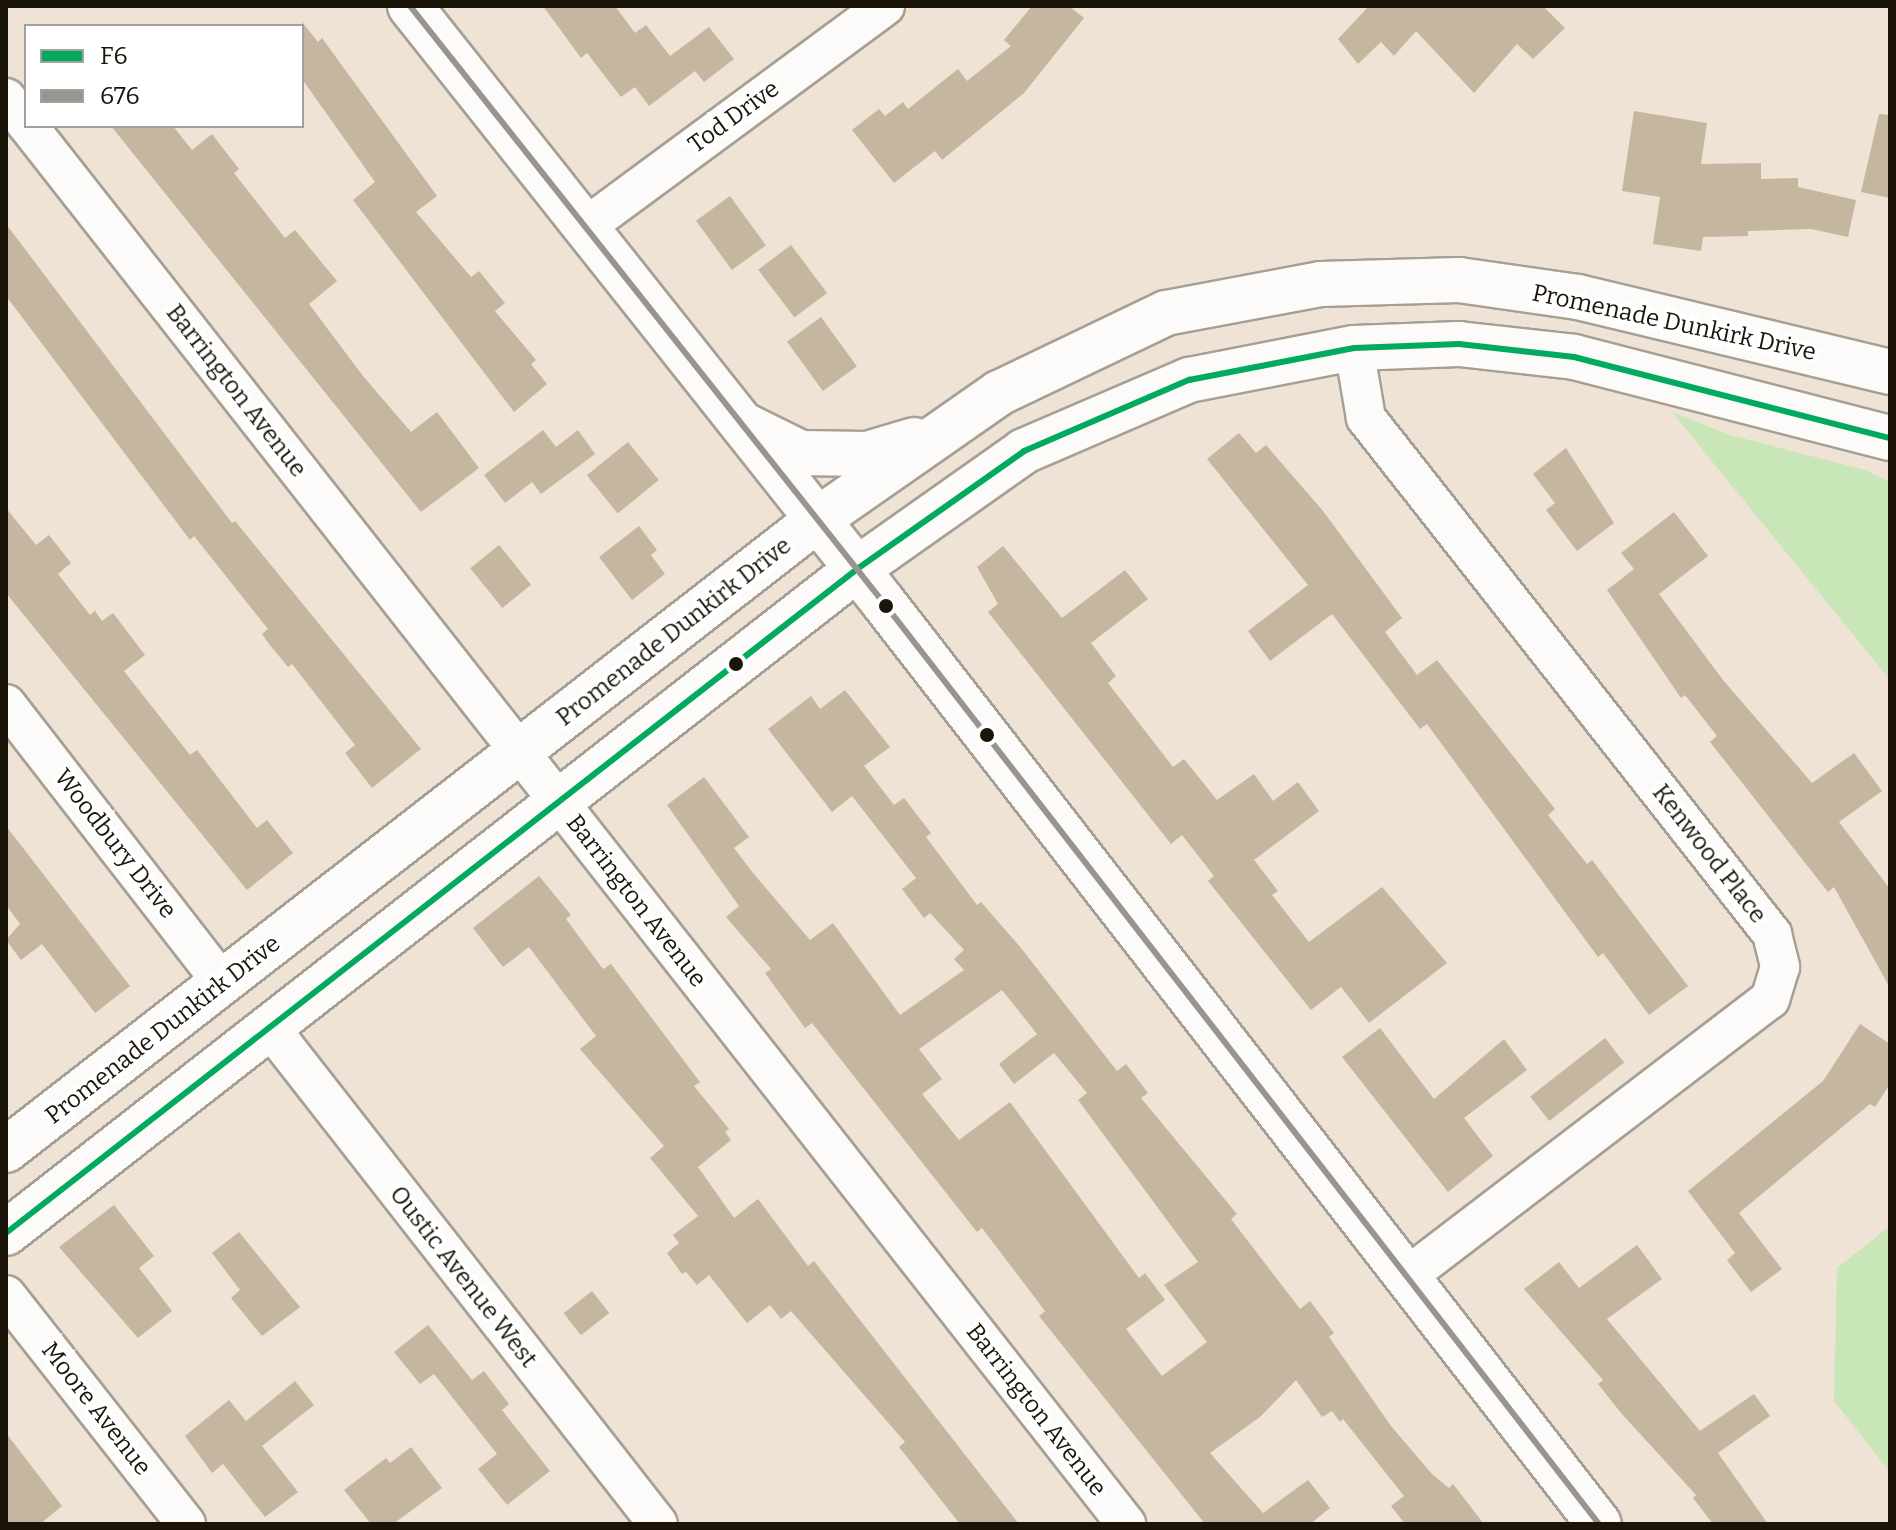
<!DOCTYPE html>
<style>
body{margin:0}
#map{position:relative;width:1896px;height:1530px;overflow:hidden;background:#eee3d4;font-family:Bitter,serif}
div>[style]{position:absolute}
.green>*{inset:0;background:#c8e6b7}
.building>*{inset:0;background:#c5b79f;transform-origin:0 0}
.roads{filter:drop-shadow(2px 0 #a69f93) drop-shadow(-2px 0 #a69f93) drop-shadow(0 2px #a69f93) drop-shadow(0 -2px #a69f93)}
.minor>*{height:38px;margin:-19px;padding:0 19px;transform-origin:19px;border-radius:19px;background:#fcfbf9}
.tertiary>*{height:44px;margin:-22px;padding:0 22px;transform-origin:22px;border-radius:22px;background:#fcfbf9}
.secondary>*{height:44px;margin:-22px;padding:0 22px;transform-origin:22px;border-radius:22px;background:#fcfbf9}
.bus-1>*{height:6px;margin:-3px;padding:0 3px;transform-origin:3px;border-radius:3px;background:#01aa5e}
.bus-2>*{height:6px;margin:-3px;padding:0 3px;transform-origin:3px;border-radius:3px;background:#989590}
.dots>*{width:22px;height:22px;translate:-50% -50%;box-sizing:border-box;border:4px solid #fff;border-radius:50%}
span{translate:-50% -50%;white-space:nowrap;text-align:center;line-height:1.15;-webkit-text-stroke:7px #fff;paint-order:stroke}
.street-label{font-size:24px;color:#1a1409}
.frame{position:absolute;inset:0;border:8px solid #1a1409;pointer-events:none}
.legend{position:absolute;left:24px;top:24px;width:280px;height:104px;box-sizing:border-box;background:#fff;border:2px solid #a3a19d;margin:0;padding:10px 14px;list-style:none;font-size:24px;color:#1a1409}
.legend li{display:flex;align-items:center;gap:16px;height:40px}
.legend b{width:40px;border:2px solid #a3a19d}
</style>
<div id="map">
<div class="green">
<i style="clip-path:polygon(1672px 412px,1730px 435px,1865px 470px,1890px 482px,1890px 680px)"></i>
<i style="clip-path:polygon(1890px 1226px,1890px 1472px,1834px 1401px,1837px 1268px)"></i>
</div>
<div class="building">
<i style="clip-path:polygon(543px 6px,615px 6px,635px 33px,646px 25px,670px 56px,709px 27px,734px 59px,704px 82px,695px 71px,649px 106px,635px 87px,621px 97px,587px 53px,581px 58px)"></i>
<i style="clip-path:polygon(1032px 6px,1069px 6px,1084px 18px,1024px 93px,942px 160px,935px 151px,894px 183px,852px 130px,879px 109px,885px 116px,903px 102px,908px 109px,958px 69px,967px 81px,1011px 46px,1004px 40px)"></i>
<i style="clip-path:polygon(1369px 6px,1543px 6px,1565px 28px,1533px 59px,1517px 44px,1474px 93px,1416px 31px,1394px 56px,1381px 42px,1358px 64px,1338px 39px)"></i>
<i style="clip-path:polygon(302px 22px,318px 42px,322px 38px,437px 196px,416px 212px,471px 277px,479px 271px,505px 303px,495px 311px,536px 360px,531px 364px,547px 384px,514px 412px,353px 200px,375px 182px,302px 79px)"></i>
<i style="clip-path:polygon(1634px 111px,1707px 123px,1701px 164px,1761px 163px,1761px 179px,1798px 178px,1798px 187px,1856px 200px,1848px 237px,1811px 229px,1748px 231px,1748px 236px,1703px 237px,1701px 251px,1653px 244px,1660px 197px,1622px 191px)"></i>
<i style="clip-path:polygon(1879px 114px,1890px 115px,1890px 198px,1861px 192px)"></i>
<i style="clip-path:polygon(111px 126px,173px 126px,192px 150px,212px 134px,239px 169px,234px 173px,285px 238px,295px 230px,337px 281px,309px 304px,363px 376px,411px 432px,437px 412px,479px 468px,421px 512px)"></i>
<i style="left:730px;top:196px;width:61px;height:42px;rotate:54deg"></i>
<i style="clip-path:polygon(6px 224px,232px 523px,235px 521px,421px 749px,372px 788px,345px 753px,355px 745px,292px 664px,288px 667px,269px 644px,262px 634px,268px 629px,194px 536px,190px 540px,6px 296px)"></i>
<i style="left:791px;top:245px;width:60px;height:41px;rotate:53deg"></i>
<i style="left:821px;top:317px;width:61px;height:42px;rotate:54deg"></i>
<i style="clip-path:polygon(543px 430px,556px 447px,578px 430px,595px 454px,541px 494px,532px 482px,505px 503px,484px 475px)"></i>
<i style="clip-path:polygon(1239px 433px,1256px 453px,1266px 445px,1323px 511px,1402px 618px,1385px 632px,1417px 675px,1437px 660px,1555px 809px,1548px 815px,1587px 864px,1592px 860px,1688px 986px,1649px 1015px,1603px 953px,1598px 957px,1427px 724px,1420px 729px,1332px 614px,1270px 661px,1248px 631px,1308px 585px,1207px 459px)"></i>
<i style="left:628px;top:442px;width:49px;height:53px;rotate:51deg"></i>
<i style="clip-path:polygon(1566px 448px,1614px 523px,1577px 551px,1546px 510px,1555px 503px,1533px 474px)"></i>
<i style="clip-path:polygon(6px 508px,36px 545px,49px 535px,71px 563px,58px 574px,90px 615px,95px 611px,102px 621px,113px 613px,145px 655px,124px 671px,190px 755px,197px 750px,257px 828px,267px 820px,293px 853px,247px 890px,6px 593px)"></i>
<i style="clip-path:polygon(1674px 512px,1708px 556px,1659px 594px,1723px 680px,1812px 783px,1854px 753px,1882px 791px,1839px 822px,1890px 889px,1890px 988px,1834px 887px,1828px 892px,1710px 742px,1717px 736px,1685px 695px,1681px 698px,1607px 590px,1634px 569px,1621px 553px)"></i>
<i style="clip-path:polygon(639px 526px,657px 550px,651px 555px,665px 574px,632px 600px,599px 557px)"></i>
<i style="left:499px;top:545px;width:51px;height:37px;rotate:51deg"></i>
<i style="clip-path:polygon(1003px 546px,1062px 618px,1125px 570px,1148px 599px,1091px 643px,1116px 676px,1108px 683px,1173px 767px,1184px 759px,1217px 800px,1254px 774px,1273px 801px,1298px 782px,1319px 811px,1254px 860px,1278px 891px,1272px 895px,1309px 942px,1382px 887px,1447px 963px,1369px 1023px,1341px 987px,1311px 1010px,1208px 881px,1214px 876px,1182px 835px,1171px 844px,988px 612px,998px 604px,977px 567px)"></i>
<i style="clip-path:polygon(evenodd,845px 690px,890px 747px,864px 766px,894px 805px,904px 798px,931px 833px,926px 837px,977px 905px,981px 902px,1021px 948px,1117px 1071px,1126px 1064px,1148px 1093px,1141px 1098px,1237px 1214px,1231px 1219px,1300px 1309px,1310px 1301px,1334px 1333px,1329px 1337px,1391px 1426px,1432px 1474px,1449px 1488px,1453px 1484px,1484px 1524px,1405px 1524px,1391px 1506px,1404px 1496px,1343px 1419px,1340px 1422px,1332px 1411px,1322px 1417px,1296px 1380px,1260px 1417px,1210px 1453px,1263px 1513px,1308px 1480px,1330px 1508px,1310px 1524px,1205px 1524px,1039px 1316px,1045px 1311px,982px 1228px,977px 1232px,812px 1023px,805px 1028px,765px 973px,771px 969px,726px 917px,739px 906px,667px 805px,704px 777px,749px 837px,734px 848px,753px 873px,810px 940px,833px 923px,900px 1015px,964px 970px,954px 959px,964px 950px,930px 913px,924px 918px,902px 889px,916px 878px,852px 796px,832px 812px,768px 729px,811px 696px,820px 709px,845px 690px,1002px 990px,1037px 1034px,999px 1064px,1014px 1084px,1054px 1053px,1087px 1093px,1078px 1100px,1198px 1262px,1164px 1285px,1207px 1342px,1162px 1376px,1126px 1329px,1165px 1300px,1145px 1273px,1139px 1278px,1010px 1102px,959px 1140px,922px 1094px,942px 1079px,919px 1049px,1002px 990px)"></i>
<i style="clip-path:polygon(6px 826px,130px 986px,95px 1013px,42px 944px,21px 960px,6px 940px,20px 924px,6px 905px)"></i>
<i style="clip-path:polygon(539px 876px,571px 915px,566px 919px,603px 969px,611px 964px,700px 1082px,694px 1086px,729px 1129px,725px 1132px,731px 1140px,698px 1167px,734px 1218px,758px 1199px,808px 1266px,814px 1261px,1019px 1524px,960px 1524px,899px 1447px,905px 1442px,791px 1311px,781px 1319px,770px 1305px,747px 1323px,709px 1275px,697px 1285px,686px 1272px,682px 1274px,667px 1253px,679px 1243px,673px 1235px,698px 1216px,650px 1158px,664px 1146px,580px 1049px,596px 1036px,529px 947px,503px 967px,473px 928px)"></i>
<i style="clip-path:polygon(1860px 1024px,1890px 1044px,1890px 1084px,1875px 1107px,1870px 1104px,1739px 1213px,1782px 1269px,1751px 1292px,1727px 1260px,1735px 1253px,1688px 1191px,1823px 1081px)"></i>
<i style="clip-path:polygon(1380px 1028px,1434px 1099px,1504px 1039px,1527px 1070px,1464px 1118px,1493px 1156px,1448px 1192px,1342px 1057px)"></i>
<i style="left:1605px;top:1038px;width:31px;height:95px;rotate:52deg"></i>
<i style="clip-path:polygon(114px 1205px,154px 1256px,139px 1268px,172px 1311px,138px 1338px,59px 1247px)"></i>
<i style="clip-path:polygon(239px 1232px,300px 1307px,262px 1336px,231px 1298px,240px 1290px,212px 1253px)"></i>
<i style="clip-path:polygon(1637px 1245px,1662px 1279px,1607px 1319px,1700px 1431px,1754px 1394px,1770px 1416px,1718px 1453px,1768px 1524px,1713px 1524px,1693px 1498px,1696px 1495px,1621px 1413px,1598px 1384px,1603px 1380px,1524px 1289px,1559px 1262px,1579px 1288px)"></i>
<i style="left:592px;top:1291px;width:28px;height:36px;rotate:52deg"></i>
<i style="clip-path:polygon(428px 1325px,472px 1380px,484px 1371px,509px 1404px,502px 1410px,550px 1471px,507px 1505px,478px 1469px,497px 1454px,434px 1374px,420px 1384px,394px 1352px)"></i>
<i style="clip-path:polygon(295px 1381px,314px 1405px,262px 1446px,298px 1492px,265px 1517px,223px 1464px,212px 1473px,185px 1436px,229px 1400px,246px 1421px)"></i>
<i style="clip-path:polygon(6px 1433px,62px 1506px,40px 1524px,6px 1524px)"></i>
<i style="clip-path:polygon(411px 1447px,442px 1488px,393px 1524px,371px 1524px,344px 1490px,386px 1458px,390px 1463px)"></i>
</div>
<div class="roads">
<div class="minor">
<i style="left:6px;top:98px;width:33px;rotate:52deg"></i>
<i style="left:28px;top:126px;width:1778px;rotate:51.85deg"></i>
<i style="left:584px;top:228px;width:374px;rotate:-36.4deg"></i>
<i style="left:1354px;top:348px;width:71px;rotate:80.3deg"></i>
<i style="left:1366px;top:418px;width:657px;rotate:51.8deg"></i>
<i style="left:1772px;top:934px;width:34px;rotate:76deg"></i>
<i style="left:1780px;top:967px;width:34px;rotate:107deg"></i>
<i style="left:1770px;top:999px;width:458px;rotate:142.6deg"></i>
<i style="left:6px;top:704px;width:354px;rotate:52.2deg"></i>
<i style="left:271px;top:1029px;width:628px;rotate:51.98deg"></i>
<i style="left:6px;top:1295px;width:291px;rotate:51.8deg"></i>
</div>
<div class="tertiary">
<i style="left:410px;top:6px;width:761px;rotate:51.56deg"></i>
<i style="left:883px;top:602px;width:1167px;rotate:52.17deg"></i>
</div>
<div class="secondary">
<i style="left:742px;top:424px;width:66px;rotate:26.2deg"></i>
<i style="left:801px;top:453px;width:66px;rotate:0.9deg"></i>
<i style="left:867px;top:454px;width:49px;rotate:-16.6deg"></i>
<i style="left:6px;top:1150px;width:1027px;rotate:-37.84deg"></i>
<i style="left:817px;top:520px;width:222px;rotate:-34.9deg"></i>
<i style="left:999px;top:393px;width:185px;rotate:-25.6deg"></i>
<i style="left:1166px;top:313px;width:158px;rotate:-10.6deg"></i>
<i style="left:1321px;top:284px;width:138px;rotate:-1.7deg"></i>
<i style="left:1459px;top:280px;width:120px;rotate:8.1deg"></i>
<i style="left:1578px;top:297px;width:321px;rotate:13.5deg"></i>
<i style="left:6px;top:1233px;width:1079px;rotate:-37.96deg"></i>
<i style="left:857px;top:569px;width:204px;rotate:-35.2deg"></i>
<i style="left:1024px;top:451px;width:180px;rotate:-23.3deg"></i>
<i style="left:1189px;top:380px;width:168px;rotate:-11deg"></i>
<i style="left:1354px;top:348px;width:105px;rotate:-2.2deg"></i>
<i style="left:1459px;top:344px;width:116px;rotate:6.4deg"></i>
<i style="left:1574px;top:357px;width:326px;rotate:14.4deg"></i>
</div>
</div>
<div class="bus-1">
<i style="left:6px;top:1233px;width:1079px;rotate:-37.96deg"></i>
<i style="left:857px;top:569px;width:204px;rotate:-35.2deg"></i>
<i style="left:1024px;top:451px;width:180px;rotate:-23.3deg"></i>
<i style="left:1189px;top:380px;width:168px;rotate:-11deg"></i>
<i style="left:1354px;top:348px;width:105px;rotate:-2.2deg"></i>
<i style="left:1459px;top:344px;width:116px;rotate:6.4deg"></i>
<i style="left:1574px;top:357px;width:326px;rotate:14.4deg"></i>
</div>
<div class="bus-2">
<i style="left:410px;top:6px;width:761px;rotate:51.56deg"></i>
<i style="left:883px;top:602px;width:1167px;rotate:52.17deg"></i>
</div>
<div class="dots">
<i style="left:886px;top:606px;background:#1a1409"></i>
<i style="left:736px;top:664px;background:#1a1409"></i>
<i style="left:987px;top:735px;background:#1a1409"></i>
</div>
<div class="street-label">
<span style="left:734px;top:117px;rotate:-36deg">Tod Drive</span>
<span style="left:1674px;top:323px;rotate:12deg">Promenade Dunkirk Drive</span>
<span style="left:236px;top:391px;rotate:52deg">Barrington Avenue</span>
<span style="left:674px;top:632px;rotate:-38deg">Promenade Dunkirk Drive</span>
<span style="left:115px;top:844px;rotate:52deg">Woodbury Drive</span>
<span style="left:1709px;top:854px;rotate:52deg">Kenwood Place</span>
<span style="left:636px;top:901px;rotate:52deg">Barrington Avenue</span>
<span style="left:163px;top:1030px;rotate:-38deg">Promenade Dunkirk Drive</span>
<span style="left:463px;top:1277px;rotate:52deg">Oustic Avenue West</span>
<span style="left:96px;top:1409px;rotate:52deg">Moore Avenue</span>
<span style="left:1036px;top:1410px;rotate:52deg">Barrington Avenue</span>
</div>
<div class="frame"></div>
<ul class="legend">
<li><b style="height:10px;background:#01aa5e"></b>F6</li>
<li><b style="height:10px;background:#989590"></b>676</li>
</ul>
</div>
